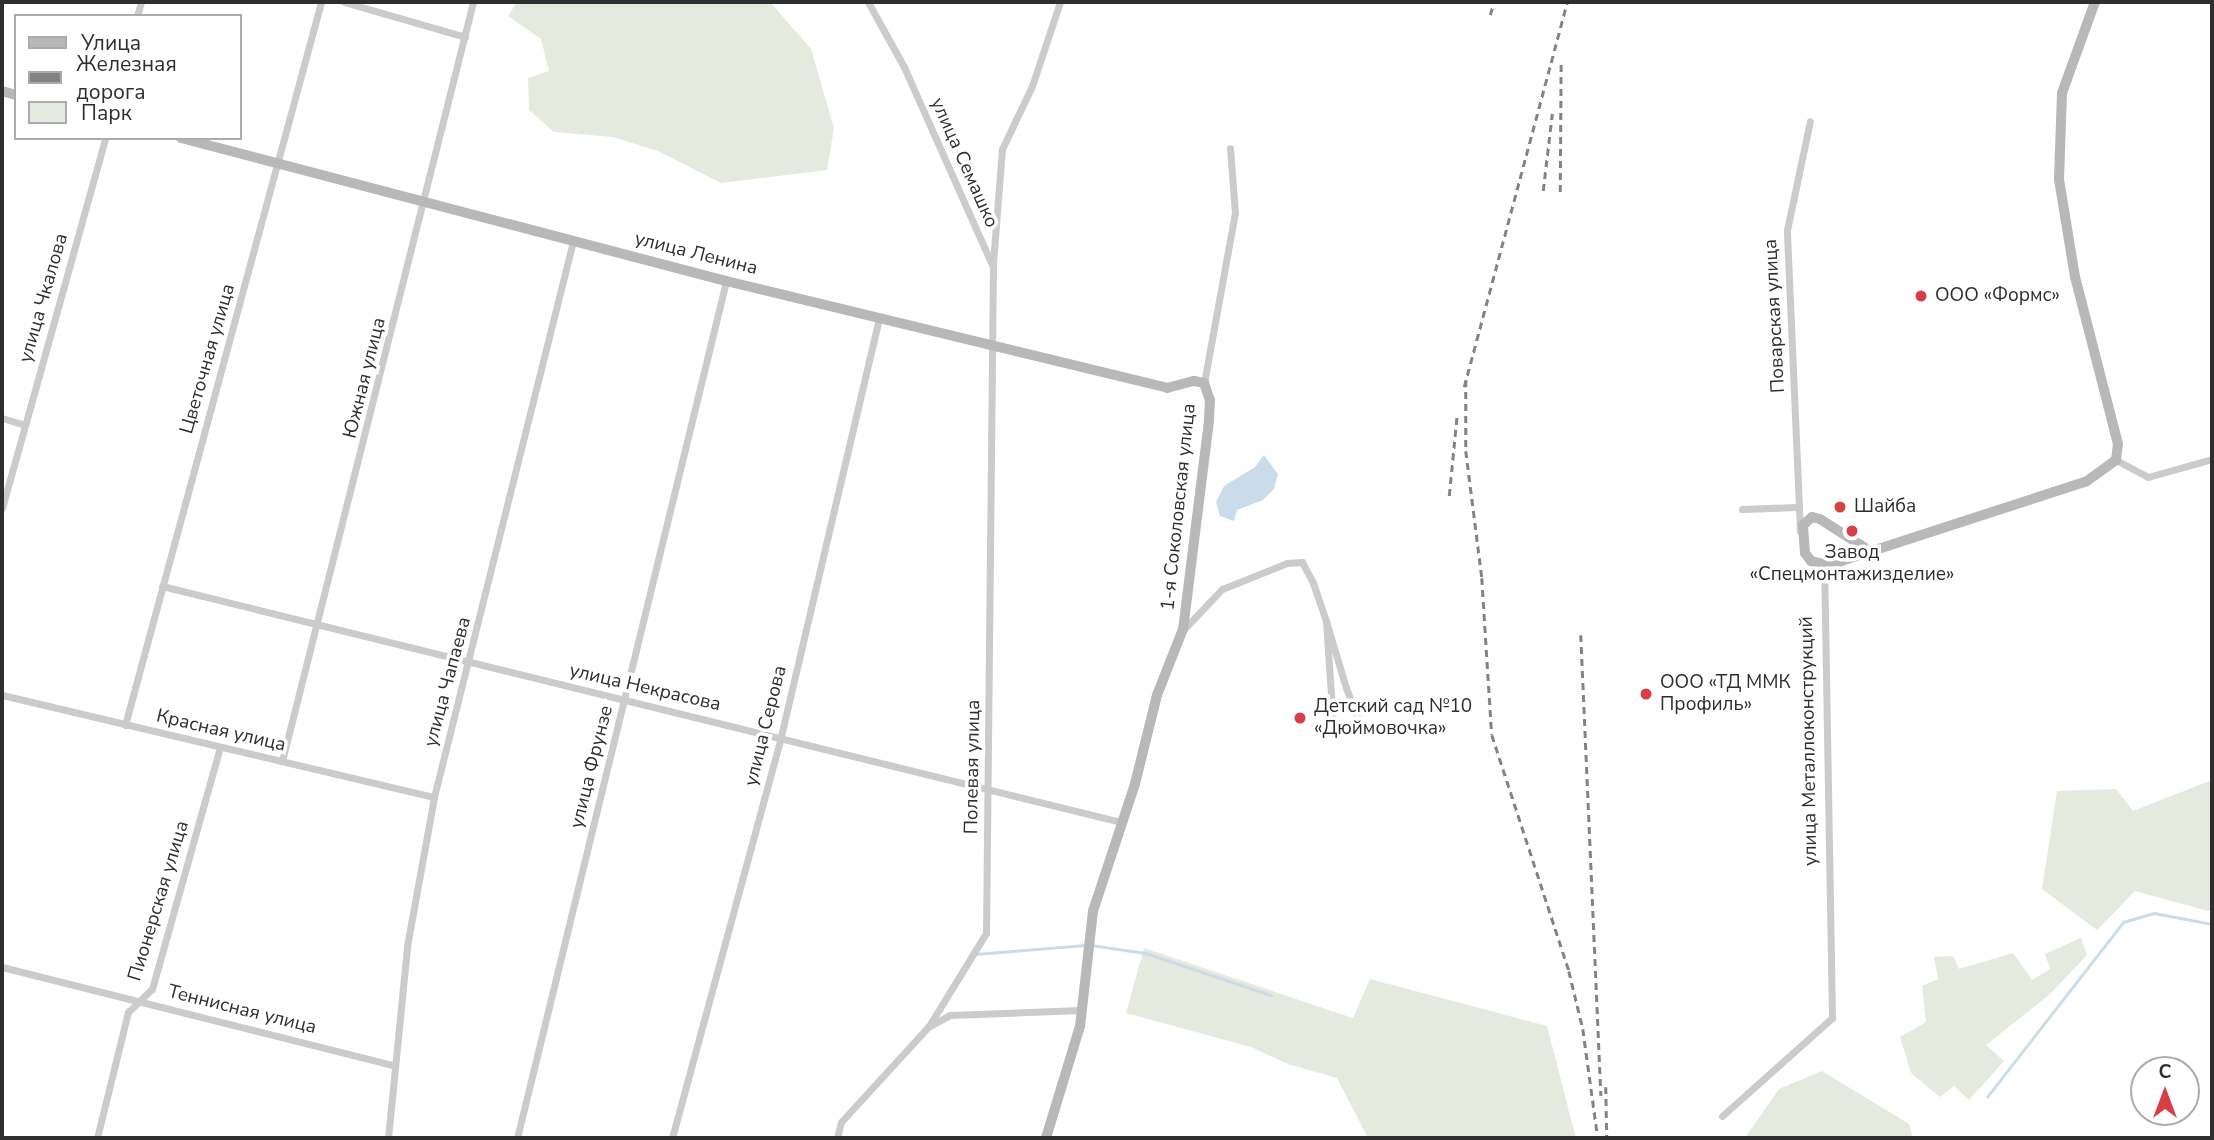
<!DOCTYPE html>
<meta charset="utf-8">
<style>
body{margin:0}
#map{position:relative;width:2214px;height:1140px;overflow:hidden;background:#fff;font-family:"Nunito Sans",sans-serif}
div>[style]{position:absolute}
.green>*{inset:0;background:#e4eadd}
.water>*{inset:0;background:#cbdce9}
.stream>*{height:2.5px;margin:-1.25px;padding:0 1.25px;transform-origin:1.25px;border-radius:1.25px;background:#cbdce9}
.street>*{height:7px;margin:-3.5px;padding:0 3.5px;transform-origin:3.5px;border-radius:3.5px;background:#cbcbcb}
.secondary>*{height:10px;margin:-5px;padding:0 5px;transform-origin:5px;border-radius:5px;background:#b8b8b8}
.rail>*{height:2.5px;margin-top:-1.25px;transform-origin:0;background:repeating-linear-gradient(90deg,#838383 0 7px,transparent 0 12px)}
.dots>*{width:19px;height:19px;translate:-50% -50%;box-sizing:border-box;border:4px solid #fff;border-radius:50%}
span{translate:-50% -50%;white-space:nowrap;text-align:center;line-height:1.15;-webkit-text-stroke:7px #fff;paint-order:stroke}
.street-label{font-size:19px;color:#2e2e2e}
.poi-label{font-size:19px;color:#2e2e2e}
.left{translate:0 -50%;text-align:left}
.frame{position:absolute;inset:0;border:4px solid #2e2e2e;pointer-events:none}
.legend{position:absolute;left:14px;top:14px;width:228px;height:126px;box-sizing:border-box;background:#fff;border:2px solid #ababab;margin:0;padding:9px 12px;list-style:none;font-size:21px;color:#2e2e2e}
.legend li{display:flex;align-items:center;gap:14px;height:35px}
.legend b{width:35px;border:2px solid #ababab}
.north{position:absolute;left:2130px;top:1056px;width:70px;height:70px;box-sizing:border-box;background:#fff;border:2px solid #ababab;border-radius:50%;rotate:0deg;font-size:19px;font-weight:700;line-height:28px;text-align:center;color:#2e2e2e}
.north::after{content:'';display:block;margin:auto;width:24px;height:32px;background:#d63f44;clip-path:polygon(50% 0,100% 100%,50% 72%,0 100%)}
</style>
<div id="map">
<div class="green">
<i style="clip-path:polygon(517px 2px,770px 2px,811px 49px,834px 128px,827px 170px,721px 183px,658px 151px,613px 137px,554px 132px,529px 110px,528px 78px,549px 71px,541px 39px,508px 16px)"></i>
<i style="clip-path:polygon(2212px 780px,2212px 912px,2135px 891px,2097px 930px,2042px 889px,2057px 791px,2116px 789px,2133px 811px)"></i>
<i style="clip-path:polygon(2081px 938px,2087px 955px,2049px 995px,1986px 1045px,2004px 1061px,1969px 1100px,1954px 1086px,1940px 1097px,1911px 1073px,1900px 1037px,1926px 1022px,1922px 986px,1938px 979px,1934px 957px,1953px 956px,1959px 969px,2013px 953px,2032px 980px,2050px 969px,2045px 954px)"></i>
<i style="clip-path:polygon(1144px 948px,1353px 1018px,1370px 979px,1547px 1026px,1576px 1138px,1368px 1138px,1337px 1078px,1288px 1064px,1251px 1047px,1126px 1013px)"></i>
<i style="clip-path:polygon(1822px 1071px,1909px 1124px,1913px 1138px,1745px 1138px,1779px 1089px)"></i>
</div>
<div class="water">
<i style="clip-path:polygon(1264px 455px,1278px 474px,1274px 489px,1263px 500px,1237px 510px,1234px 521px,1220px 516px,1216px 502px,1224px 486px,1255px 467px)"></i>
</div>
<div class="stream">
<i style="left:1091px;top:945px;width:56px;rotate:8.3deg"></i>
<i style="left:1146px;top:953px;width:132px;rotate:18.6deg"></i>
<i style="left:976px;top:954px;width:109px;rotate:-4.7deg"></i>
<i style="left:1987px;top:1097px;width:222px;rotate:-52.1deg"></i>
<i style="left:2123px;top:922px;width:32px;rotate:-16deg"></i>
<i style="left:2154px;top:913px;width:59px;rotate:10.7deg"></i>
</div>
<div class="street">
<i style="left:344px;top:2px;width:126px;rotate:16.1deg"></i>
<i style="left:137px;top:16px;width:15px;rotate:-74deg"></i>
<i style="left:993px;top:263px;width:114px;rotate:-85.5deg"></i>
<i style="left:1002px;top:149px;width:70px;rotate:-64.5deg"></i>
<i style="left:1032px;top:86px;width:89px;rotate:-71.6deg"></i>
<i style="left:1204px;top:383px;width:173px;rotate:-79.7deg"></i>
<i style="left:1235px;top:213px;width:65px;rotate:-94.4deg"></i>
<i style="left:2px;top:418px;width:24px;rotate:17deg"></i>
<i style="left:2116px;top:460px;width:36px;rotate:28deg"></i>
<i style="left:2148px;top:477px;width:66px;rotate:-15.7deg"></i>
<i style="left:2px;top:508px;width:384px;rotate:-74.4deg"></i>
<i style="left:1742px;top:509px;width:55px;rotate:-2.1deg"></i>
<i style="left:1800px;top:531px;width:301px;rotate:-92.5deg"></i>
<i style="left:1787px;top:230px;width:111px;rotate:-78.1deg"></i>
<i style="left:1811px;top:561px;width:23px;rotate:56deg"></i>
<i style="left:1824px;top:580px;width:40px;rotate:-47deg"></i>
<i style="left:1851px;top:551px;width:13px;rotate:-72deg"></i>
<i style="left:162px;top:586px;width:988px;rotate:13.83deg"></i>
<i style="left:1184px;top:629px;width:55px;rotate:-46.5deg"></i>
<i style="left:1222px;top:589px;width:70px;rotate:-21.8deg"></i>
<i style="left:1287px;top:563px;width:15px;rotate:-4deg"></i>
<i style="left:1302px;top:562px;width:24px;rotate:62deg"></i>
<i style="left:1313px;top:583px;width:40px;rotate:71.1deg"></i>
<i style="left:1326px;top:621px;width:70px;rotate:73.4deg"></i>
<i style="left:1346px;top:688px;width:41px;rotate:68.5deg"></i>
<i style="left:1361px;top:726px;width:28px;rotate:-176deg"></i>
<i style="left:1333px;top:724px;width:103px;rotate:-93.9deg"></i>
<i style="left:2px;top:695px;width:444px;rotate:13.3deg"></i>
<i style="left:125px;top:725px;width:749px;rotate:-74.83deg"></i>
<i style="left:282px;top:761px;width:783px;rotate:-75.87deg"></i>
<i style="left:2px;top:967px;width:402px;rotate:14.1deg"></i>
<i style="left:930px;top:1026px;width:23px;rotate:-29deg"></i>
<i style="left:950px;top:1015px;width:132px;rotate:-2.2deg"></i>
<i style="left:1722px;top:1116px;width:147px;rotate:-41.7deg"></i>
<i style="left:1832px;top:1018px;width:438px;rotate:-91deg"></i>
<i style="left:97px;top:1138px;width:130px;rotate:-76.2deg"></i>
<i style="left:128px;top:1012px;width:33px;rotate:-44deg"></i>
<i style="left:152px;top:989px;width:251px;rotate:-74.3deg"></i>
<i style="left:388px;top:1138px;width:193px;rotate:-84.3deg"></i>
<i style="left:407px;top:946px;width:151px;rotate:-79.7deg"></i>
<i style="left:434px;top:797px;width:573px;rotate:-75.96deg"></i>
<i style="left:517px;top:1138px;width:882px;rotate:-76.29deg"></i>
<i style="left:672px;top:1138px;width:417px;rotate:-74.8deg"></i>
<i style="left:781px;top:736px;width:429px;rotate:-76.8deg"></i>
<i style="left:837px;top:1138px;width:16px;rotate:-76deg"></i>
<i style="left:841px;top:1122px;width:130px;rotate:-47.5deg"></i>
<i style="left:929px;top:1026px;width:109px;rotate:-58.5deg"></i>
<i style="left:986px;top:933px;width:666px;rotate:-89.4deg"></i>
<i style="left:993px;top:267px;width:219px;rotate:-114deg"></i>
<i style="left:904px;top:67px;width:74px;rotate:-119deg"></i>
</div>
<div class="secondary">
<i style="left:2px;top:91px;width:15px;rotate:16deg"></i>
<i style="left:181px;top:138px;width:563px;rotate:14.7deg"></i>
<i style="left:726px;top:281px;width:454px;rotate:13.6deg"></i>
<i style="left:1167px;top:388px;width:28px;rotate:-15deg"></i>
<i style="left:1194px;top:381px;width:10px;rotate:11deg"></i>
<i style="left:1204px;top:383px;width:18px;rotate:71deg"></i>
<i style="left:1210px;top:400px;width:21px;rotate:93deg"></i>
<i style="left:1209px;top:421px;width:210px;rotate:97.1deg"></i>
<i style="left:1183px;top:629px;width:71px;rotate:111.5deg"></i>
<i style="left:1157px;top:695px;width:92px;rotate:103.9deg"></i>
<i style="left:1135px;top:784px;width:134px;rotate:108.3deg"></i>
<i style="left:1093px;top:911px;width:116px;rotate:96.4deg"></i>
<i style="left:1080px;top:1026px;width:117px;rotate:106.9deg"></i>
<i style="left:1870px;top:551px;width:59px;rotate:-147.4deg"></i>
<i style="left:1820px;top:519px;width:8px;rotate:-166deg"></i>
<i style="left:1812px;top:517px;width:12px;rotate:138deg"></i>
<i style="left:1803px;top:525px;width:28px;rotate:86deg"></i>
<i style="left:1805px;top:553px;width:10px;rotate:53deg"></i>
<i style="left:1811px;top:561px;width:18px;rotate:13deg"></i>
<i style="left:1829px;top:565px;width:271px;rotate:-18deg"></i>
<i style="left:2087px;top:481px;width:36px;rotate:-36deg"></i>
<i style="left:2116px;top:460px;width:16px;rotate:-83deg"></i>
<i style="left:2118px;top:444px;width:172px;rotate:-104.4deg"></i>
<i style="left:2075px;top:277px;width:99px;rotate:-99.3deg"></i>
<i style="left:2059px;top:179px;width:86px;rotate:-88deg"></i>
<i style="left:2062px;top:93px;width:97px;rotate:-70.1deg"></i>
</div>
<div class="rail">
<i style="left:1490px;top:15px;width:14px;rotate:-73deg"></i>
<i style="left:1543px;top:191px;width:78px;rotate:-83.3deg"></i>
<i style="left:1560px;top:192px;width:128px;rotate:-89.6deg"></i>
<i style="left:1466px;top:380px;width:71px;rotate:90deg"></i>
<i style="left:1466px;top:451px;width:128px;rotate:82.8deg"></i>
<i style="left:1482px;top:578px;width:157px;rotate:86.4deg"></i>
<i style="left:1492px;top:735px;width:248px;rotate:71.9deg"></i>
<i style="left:1569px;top:971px;width:60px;rotate:76.4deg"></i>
<i style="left:1583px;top:1029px;width:110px;rotate:82.2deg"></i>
<i style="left:1464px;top:387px;width:399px;rotate:-75deg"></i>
<i style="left:1449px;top:496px;width:82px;rotate:-84.4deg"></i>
<i style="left:1581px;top:635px;width:461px;rotate:87.5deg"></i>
<i style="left:1606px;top:1087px;width:51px;rotate:88.9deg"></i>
</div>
<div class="dots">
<i style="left:1921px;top:296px;background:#d63f44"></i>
<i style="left:1840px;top:507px;background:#d63f44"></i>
<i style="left:1852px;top:531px;background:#d63f44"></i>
<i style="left:1646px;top:694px;background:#d63f44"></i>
<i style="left:1300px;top:718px;background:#d63f44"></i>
</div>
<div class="street-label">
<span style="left:964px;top:163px;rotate:66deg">улица Семашко</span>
<span style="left:696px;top:254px;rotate:14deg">улица Ленина</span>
<span style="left:44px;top:298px;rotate:-74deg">улица Чкалова</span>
<span style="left:1775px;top:316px;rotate:-93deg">Поварская улица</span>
<span style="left:208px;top:359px;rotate:-74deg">Цветочная улица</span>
<span style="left:365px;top:378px;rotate:-76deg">Южная улица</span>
<span style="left:1179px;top:507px;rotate:-84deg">1-я Соколовская улица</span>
<span style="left:448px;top:682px;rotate:-75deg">улица Чапаева</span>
<span style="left:645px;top:688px;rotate:13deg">улица Некрасова</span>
<span style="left:766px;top:726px;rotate:-76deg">улица Серова</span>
<span style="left:221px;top:731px;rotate:13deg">Красная улица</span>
<span style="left:1809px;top:741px;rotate:-91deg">улица Металлоконструкций</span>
<span style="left:592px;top:767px;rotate:-76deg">улица Фрунзе</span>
<span style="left:973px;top:767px;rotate:-89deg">Полевая улица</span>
<span style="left:159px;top:901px;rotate:-73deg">Пионерская улица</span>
<span style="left:242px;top:1010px;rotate:14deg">Теннисная улица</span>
</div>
<div class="poi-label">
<span class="left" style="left:1935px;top:296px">ООО «Формс»</span>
<span class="left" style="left:1854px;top:507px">Шайба</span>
<span style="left:1852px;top:564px">Завод<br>«Спецмонтажизделие»</span>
<span class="left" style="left:1660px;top:694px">ООО «ТД ММК<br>Профиль»</span>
<span class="left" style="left:1314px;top:718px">Детский сад №10<br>«Дюймовочка»</span>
</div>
<div class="frame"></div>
<ul class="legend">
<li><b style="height:9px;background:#b8b8b8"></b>Улица</li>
<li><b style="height:9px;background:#838383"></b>Железная дорога</li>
<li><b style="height:19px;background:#e4eadd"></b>Парк</li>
</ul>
<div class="north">С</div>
</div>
